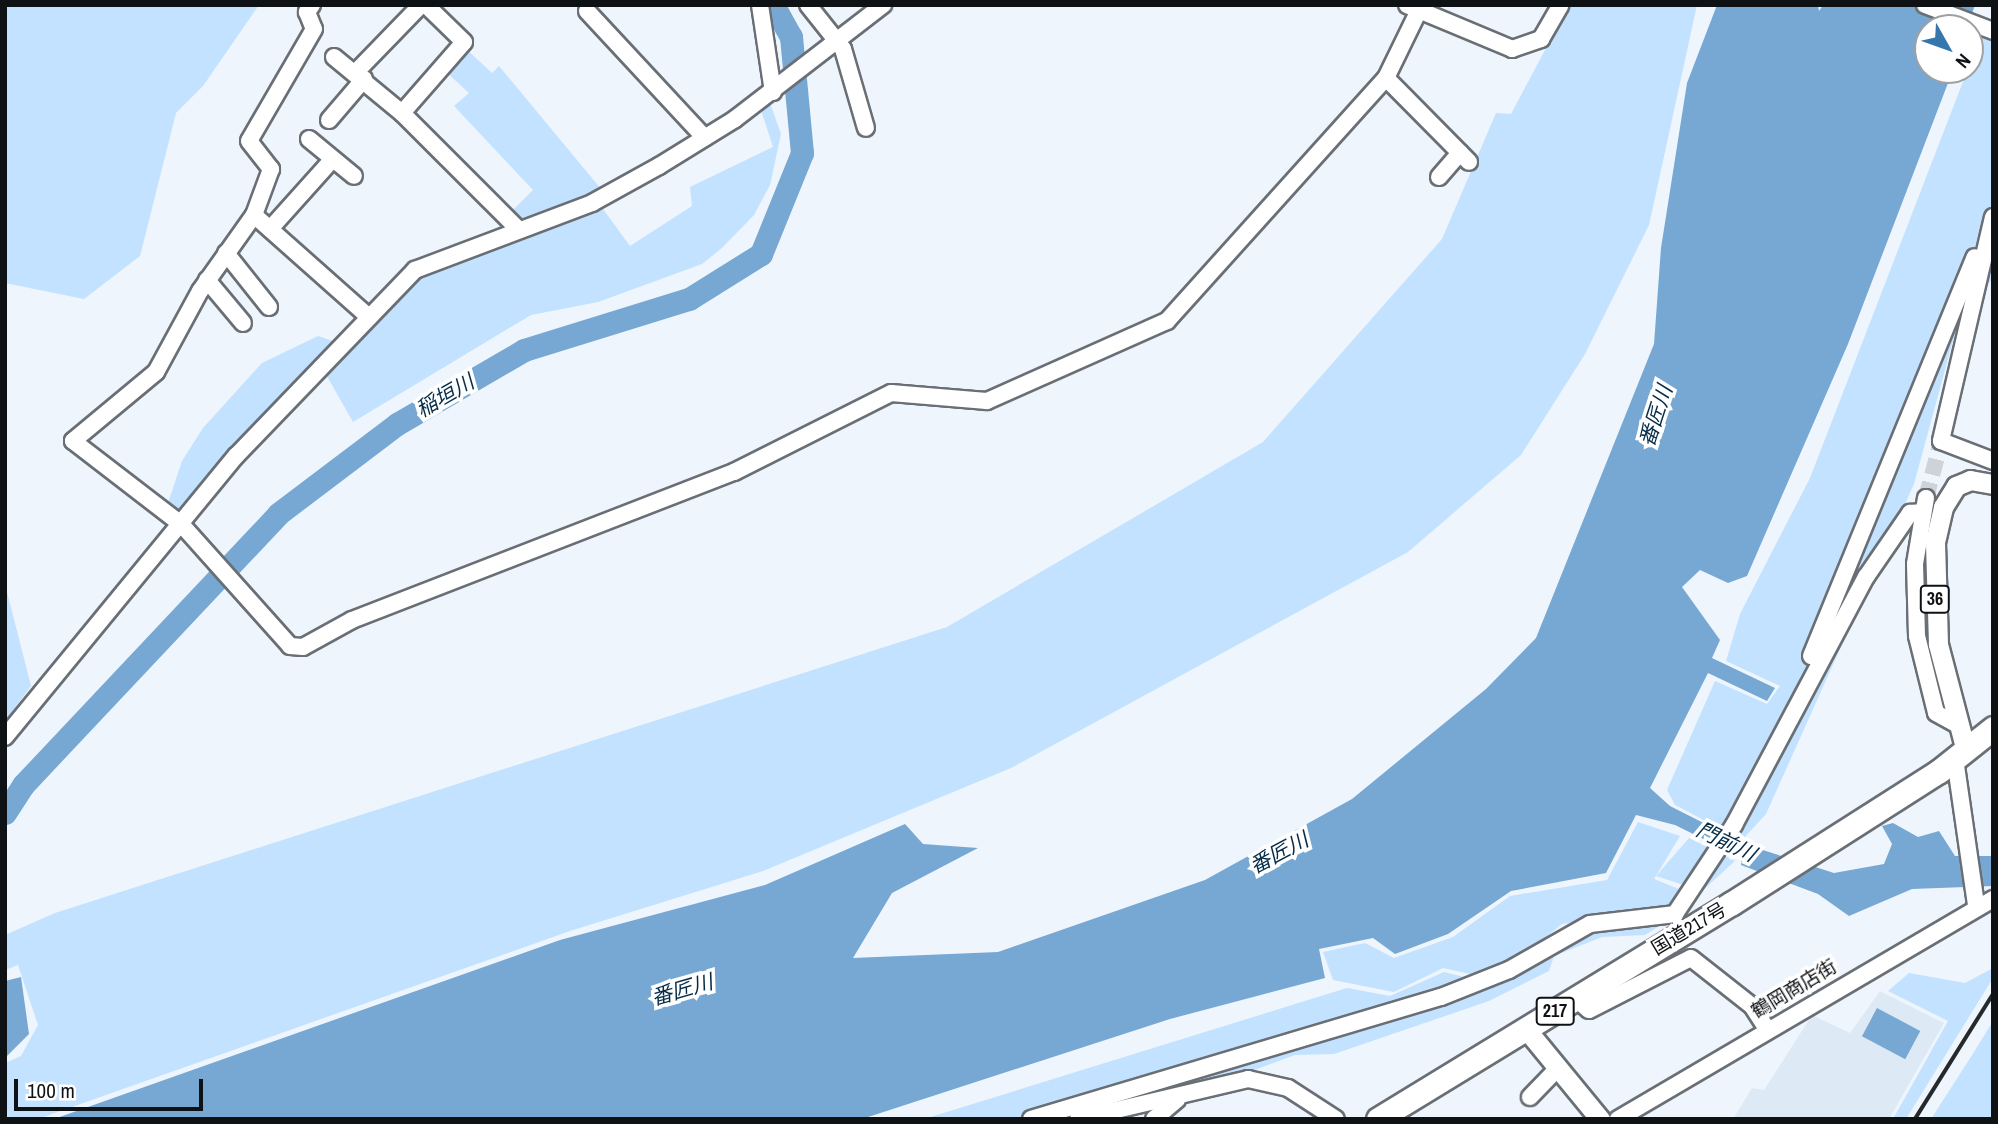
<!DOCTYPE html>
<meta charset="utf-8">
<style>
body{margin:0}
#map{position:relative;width:1998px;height:1124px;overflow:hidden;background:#eef5fc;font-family:"Archivo Narrow","Noto Sans JP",sans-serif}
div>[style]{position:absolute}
.built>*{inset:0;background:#ddeaf6}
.green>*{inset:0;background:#c2e2ff}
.water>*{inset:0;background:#76a8d3;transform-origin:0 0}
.river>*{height:23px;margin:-11.5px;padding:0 11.5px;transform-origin:11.5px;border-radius:11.5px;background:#76a8d3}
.minor-tunnel>*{height:16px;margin-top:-8px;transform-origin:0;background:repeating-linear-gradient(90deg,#cdd3d9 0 16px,transparent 0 24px)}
.roads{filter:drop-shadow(2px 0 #696f75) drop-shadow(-2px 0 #696f75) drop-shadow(0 2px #696f75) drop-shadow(0 -2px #696f75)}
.minor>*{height:16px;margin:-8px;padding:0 8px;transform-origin:8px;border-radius:8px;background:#fff}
.major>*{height:19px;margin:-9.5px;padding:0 9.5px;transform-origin:9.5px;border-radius:9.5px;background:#fff}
.highway>*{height:23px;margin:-11.5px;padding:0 11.5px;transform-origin:11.5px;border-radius:11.5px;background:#fff}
.rail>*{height:3.5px;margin:-1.75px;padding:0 1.75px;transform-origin:1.75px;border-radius:1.75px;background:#25292b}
span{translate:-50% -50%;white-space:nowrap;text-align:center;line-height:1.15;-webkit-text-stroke:7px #fff;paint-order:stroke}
.shield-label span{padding:2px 5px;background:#fff;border:2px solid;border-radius:5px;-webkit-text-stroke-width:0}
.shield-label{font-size:18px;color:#0f1214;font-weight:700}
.street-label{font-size:19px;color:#0f1214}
.water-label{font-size:21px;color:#052c49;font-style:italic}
.frame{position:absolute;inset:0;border:7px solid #0f1214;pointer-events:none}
.north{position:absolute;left:1914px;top:14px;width:70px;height:70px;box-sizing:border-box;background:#fff;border:2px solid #9fa0a1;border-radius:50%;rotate:130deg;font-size:19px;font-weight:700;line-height:28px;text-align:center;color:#0f1214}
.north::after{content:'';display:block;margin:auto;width:24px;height:32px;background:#3577ad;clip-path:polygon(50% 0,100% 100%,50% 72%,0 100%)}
.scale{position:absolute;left:14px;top:1079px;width:189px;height:32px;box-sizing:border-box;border:4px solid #0f1214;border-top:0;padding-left:9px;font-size:21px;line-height:24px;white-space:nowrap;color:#0f1214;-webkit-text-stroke:5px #fff;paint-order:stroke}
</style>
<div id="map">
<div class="built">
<i style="clip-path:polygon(1880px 991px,1944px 1023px,1889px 1119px,1733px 1119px,1752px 1088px,1764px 1090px,1812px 1015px,1850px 1033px)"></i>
</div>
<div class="green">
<i style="clip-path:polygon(5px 5px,259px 5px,203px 86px,176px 113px,140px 256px,84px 299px,5px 283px)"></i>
<i style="clip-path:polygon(1569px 5px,1697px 5px,1649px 225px,1585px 354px,1521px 455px,1408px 552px,1011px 768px,763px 871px,570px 931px,38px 1119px,5px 1119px,5px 1063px,21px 1056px,38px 1025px,18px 965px,5px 970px,5px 935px,55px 913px,947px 627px,1263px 442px,1442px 239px,1496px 113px,1511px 114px)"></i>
<i style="clip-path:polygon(1981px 35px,1993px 38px,1993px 278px,1958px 322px,1914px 484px,1766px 814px,1742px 840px,1675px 805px,1667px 790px,1715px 681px,1767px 704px,1780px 686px,1726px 661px,1740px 614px,1810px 478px)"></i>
<i style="clip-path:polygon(464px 47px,492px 73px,499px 66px,601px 189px,588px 201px,521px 222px,510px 213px,533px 190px,454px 106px,469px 93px,444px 70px)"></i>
<i style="clip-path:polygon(770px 103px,781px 134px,770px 185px,754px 215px,722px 248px,702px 264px,598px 302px,531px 315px,353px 422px,324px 371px,405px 287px,431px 268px,600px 205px,630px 246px,692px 206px,690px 187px,773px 147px,761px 110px)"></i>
<i style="clip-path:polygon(318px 336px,336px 342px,180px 517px,167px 506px,182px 461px,203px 428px,262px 363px)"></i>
<i style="clip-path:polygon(5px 584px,31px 686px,5px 721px)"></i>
<i style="clip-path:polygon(1638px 822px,1680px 836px,1654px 879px,1679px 889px,1670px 909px,1562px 924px,1510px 966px,1484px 977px,1443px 968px,1394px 992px,1333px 980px,1323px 952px,1365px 943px,1394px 958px,1453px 937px,1510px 896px,1607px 880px)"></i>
<i style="clip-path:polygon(1689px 838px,1735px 861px,1702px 891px,1656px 876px)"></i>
<i style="clip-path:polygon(1667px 921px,1645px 935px,1602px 937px,1554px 956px,1549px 971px,1489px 1001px,1334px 1054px,1295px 1055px,1120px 1119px,924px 1119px,1347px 988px,1390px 996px,1444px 972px,1476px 980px,1580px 933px)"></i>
<i style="clip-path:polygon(1993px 968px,1993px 978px,1906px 1119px,1893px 1119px,1948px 1021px,1888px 991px,1909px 973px,1965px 983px)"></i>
<i style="clip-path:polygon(1993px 1021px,1993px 1119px,1931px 1119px,1974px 1052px)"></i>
</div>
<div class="water">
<i style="clip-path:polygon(1717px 5px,1818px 5px,1819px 11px,1823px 5px,1975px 5px,1967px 28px,1928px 28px,1928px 70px,1953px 70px,1848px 344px,1747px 576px,1728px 583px,1700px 570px,1682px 587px,1720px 640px,1712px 658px,1775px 688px,1767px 701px,1708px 673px,1650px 788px,1670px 806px,1747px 845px,1834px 873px,1884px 864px,1892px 844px,1882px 826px,1893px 823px,1918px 837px,1939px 831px,1955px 856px,1993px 856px,1993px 886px,1912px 889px,1849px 916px,1818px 894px,1741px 865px,1742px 858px,1675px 825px,1636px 815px,1606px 873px,1511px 891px,1448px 934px,1395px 954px,1373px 938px,1319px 949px,1325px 978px,1170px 1019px,862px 1119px,54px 1119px,560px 940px,765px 885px,905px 824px,923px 844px,978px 848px,892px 893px,853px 958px,998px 952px,1205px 880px,1352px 799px,1486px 689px,1536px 638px,1654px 344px,1661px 248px,1687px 83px)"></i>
<i style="clip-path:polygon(21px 977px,29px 1034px,5px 1058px,5px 981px)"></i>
<i style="left:1877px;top:1008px;width:49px;height:32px;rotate:28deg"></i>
</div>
<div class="river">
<i style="left:5px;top:813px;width:33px;rotate:-57deg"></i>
<i style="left:23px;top:785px;width:372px;rotate:-46.7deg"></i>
<i style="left:278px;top:514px;width:149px;rotate:-37.1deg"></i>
<i style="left:397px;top:424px;width:147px;rotate:-30.2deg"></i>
<i style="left:524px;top:350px;width:173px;rotate:-17.2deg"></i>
<i style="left:689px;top:299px;width:85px;rotate:-32deg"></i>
<i style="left:761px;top:254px;width:109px;rotate:-67.9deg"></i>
<i style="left:802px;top:153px;width:117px;rotate:-95.4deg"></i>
<i style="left:791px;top:37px;width:37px;rotate:-119deg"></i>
</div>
<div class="minor-tunnel">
<i style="left:1926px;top:498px;width:51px;rotate:-75.1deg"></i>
</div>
<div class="roads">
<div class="minor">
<i style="left:312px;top:5px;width:9px;rotate:126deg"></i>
<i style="left:307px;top:12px;width:18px;rotate:68deg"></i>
<i style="left:314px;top:29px;width:129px;rotate:120.1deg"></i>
<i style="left:249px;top:141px;width:36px;rotate:52deg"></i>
<i style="left:271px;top:169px;width:49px;rotate:110.3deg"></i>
<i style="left:254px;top:215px;width:93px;rotate:125.4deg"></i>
<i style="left:200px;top:291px;width:92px;rotate:118.5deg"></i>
<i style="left:156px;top:372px;width:108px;rotate:140.3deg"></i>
<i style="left:73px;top:441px;width:138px;rotate:37.6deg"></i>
<i style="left:182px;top:525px;width:162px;rotate:48.2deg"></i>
<i style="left:290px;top:646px;width:13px;rotate:4deg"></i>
<i style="left:303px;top:647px;width:56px;rotate:-28.9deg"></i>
<i style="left:352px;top:620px;width:410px;rotate:-21.2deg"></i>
<i style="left:734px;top:472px;width:176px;rotate:-26.7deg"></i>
<i style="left:891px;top:393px;width:96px;rotate:4.8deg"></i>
<i style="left:987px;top:401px;width:197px;rotate:-24deg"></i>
<i style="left:1167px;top:321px;width:327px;rotate:-48deg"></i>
<i style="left:1386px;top:78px;width:76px;rotate:-64.1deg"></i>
<i style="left:760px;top:5px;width:88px;rotate:81.5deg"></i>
<i style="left:808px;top:5px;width:56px;rotate:51.5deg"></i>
<i style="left:843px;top:49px;width:82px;rotate:73.8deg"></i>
<i style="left:1407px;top:5px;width:114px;rotate:22.7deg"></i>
<i style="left:1512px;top:49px;width:31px;rotate:-19deg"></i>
<i style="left:1541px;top:39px;width:39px;rotate:-60deg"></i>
<i style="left:1925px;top:5px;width:73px;rotate:20.9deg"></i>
<i style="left:587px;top:11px;width:173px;rotate:47.1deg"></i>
<i style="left:334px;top:57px;width:88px;rotate:39.5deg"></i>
<i style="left:402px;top:113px;width:165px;rotate:45deg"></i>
<i style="left:356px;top:72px;width:93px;rotate:-45.9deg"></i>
<i style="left:1386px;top:78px;width:118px;rotate:45.3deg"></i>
<i style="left:402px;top:113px;width:94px;rotate:-48.9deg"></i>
<i style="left:464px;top:42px;width:53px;rotate:-135.8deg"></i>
<i style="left:329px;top:120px;width:54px;rotate:-49.5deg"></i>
<i style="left:309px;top:139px;width:58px;rotate:39.4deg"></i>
<i style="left:1439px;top:177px;width:32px;rotate:-49deg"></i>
<i style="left:254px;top:215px;width:154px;rotate:41.6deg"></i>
<i style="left:1993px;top:217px;width:230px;rotate:103.1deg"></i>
<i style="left:1941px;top:441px;width:56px;rotate:21deg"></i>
<i style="left:270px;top:229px;width:93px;rotate:-48.1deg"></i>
<i style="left:226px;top:253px;width:69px;rotate:51.5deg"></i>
<i style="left:207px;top:280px;width:56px;rotate:50.1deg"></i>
<i style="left:1926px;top:498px;width:67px;rotate:99.5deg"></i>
<i style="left:1915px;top:564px;width:72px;rotate:88.4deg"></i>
<i style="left:1917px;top:636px;width:79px;rotate:76.1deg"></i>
<i style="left:1936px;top:713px;width:26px;rotate:29deg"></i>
<i style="left:1811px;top:656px;width:431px;rotate:-67.7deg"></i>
<i style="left:5px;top:737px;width:365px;rotate:-50.6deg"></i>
<i style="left:237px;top:455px;width:257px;rotate:-46.1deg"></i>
<i style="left:415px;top:270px;width:189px;rotate:-20.7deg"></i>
<i style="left:592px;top:203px;width:77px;rotate:-28.9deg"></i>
<i style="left:659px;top:166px;width:89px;rotate:-31.7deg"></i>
<i style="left:735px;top:119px;width:187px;rotate:-37.6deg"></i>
<i style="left:1955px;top:759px;width:148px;rotate:81.8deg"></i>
<i style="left:1575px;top:998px;width:18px;rotate:41deg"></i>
<i style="left:1589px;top:1010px;width:114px;rotate:-27deg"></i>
<i style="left:1691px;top:958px;width:78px;rotate:38.2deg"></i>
<i style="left:1752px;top:1006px;width:27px;rotate:57deg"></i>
<i style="left:1530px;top:1097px;width:40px;rotate:-46deg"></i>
<i style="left:1031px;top:1119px;width:428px;rotate:-16.6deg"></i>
<i style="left:1441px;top:997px;width:73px;rotate:-21.7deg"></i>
<i style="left:1509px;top:970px;width:93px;rotate:-29.6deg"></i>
<i style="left:1590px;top:924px;width:86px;rotate:-6.7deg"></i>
<i style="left:1675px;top:914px;width:107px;rotate:-56.5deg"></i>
<i style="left:1734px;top:825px;width:281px;rotate:-62deg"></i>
<i style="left:1866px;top:577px;width:78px;rotate:-55.5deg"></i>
<i style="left:1910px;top:513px;width:13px;rotate:-4deg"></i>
<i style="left:1078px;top:1119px;width:175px;rotate:-13.2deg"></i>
<i style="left:1248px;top:1079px;width:41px;rotate:12.7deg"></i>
<i style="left:1288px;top:1088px;width:57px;rotate:32.9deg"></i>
<i style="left:1154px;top:1119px;width:30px;rotate:-40deg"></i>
<i style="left:1618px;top:1119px;width:435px;rotate:-30.4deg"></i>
</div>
<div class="major">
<i style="left:1966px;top:751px;width:111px;rotate:-104.7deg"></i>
<i style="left:1938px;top:644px;width:102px;rotate:-91.7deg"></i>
<i style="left:1935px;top:542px;width:36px;rotate:-77deg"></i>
<i style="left:1943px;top:507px;width:25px;rotate:-58deg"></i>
<i style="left:1956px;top:486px;width:15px;rotate:-23deg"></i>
<i style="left:1970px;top:480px;width:23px;rotate:10deg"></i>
<i style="left:1526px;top:1029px;width:117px;rotate:50.6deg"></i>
</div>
<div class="highway">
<i style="left:1378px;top:1119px;width:415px;rotate:-31.4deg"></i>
<i style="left:1732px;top:903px;width:246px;rotate:-32.5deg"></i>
<i style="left:1939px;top:771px;width:69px;rotate:-38.5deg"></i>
</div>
</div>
<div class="rail">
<i style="left:1915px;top:1119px;width:147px;rotate:-58deg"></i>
</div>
<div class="shield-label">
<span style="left:1935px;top:599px">36</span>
<span style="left:1555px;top:1011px">217</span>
</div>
<div class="street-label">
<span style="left:1689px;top:929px;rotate:-31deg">国道217号</span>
<span style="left:1794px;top:989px;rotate:-31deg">鶴岡商店街</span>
</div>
<div class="water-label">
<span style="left:445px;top:396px;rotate:-30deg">稲垣川</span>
<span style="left:1656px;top:416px;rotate:-72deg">番匠川</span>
<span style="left:1726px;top:842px;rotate:26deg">門前川</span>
<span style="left:1279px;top:853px;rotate:-28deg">番匠川</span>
<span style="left:682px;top:990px;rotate:-16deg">番匠川</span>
</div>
<div class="frame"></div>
<div class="north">N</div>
<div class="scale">100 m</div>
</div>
